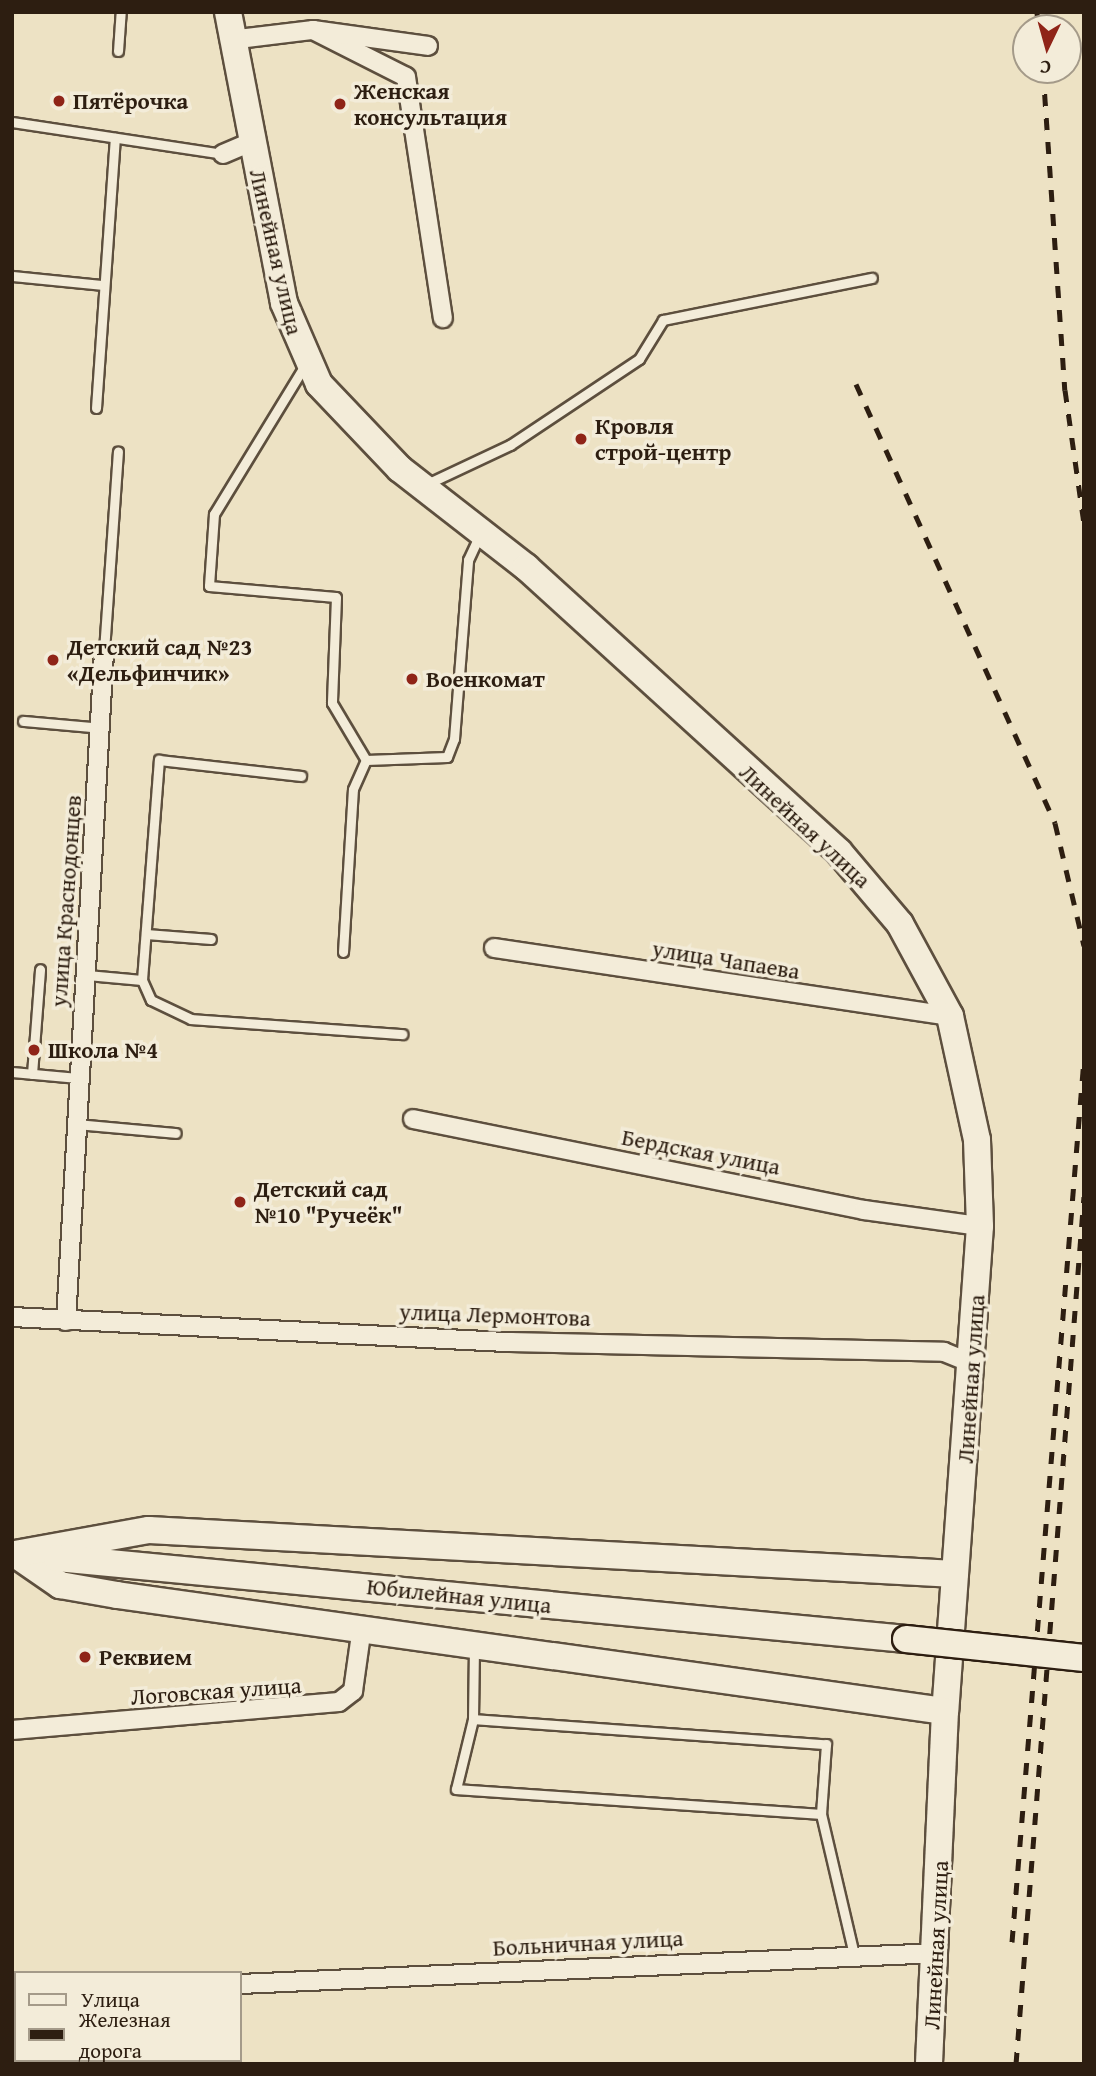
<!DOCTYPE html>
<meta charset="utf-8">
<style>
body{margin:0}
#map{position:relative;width:1096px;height:2076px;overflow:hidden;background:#ede2c4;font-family:"Gentium Book Plus",serif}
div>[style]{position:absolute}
.roads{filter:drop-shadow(2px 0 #5d4f3e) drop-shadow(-2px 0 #5d4f3e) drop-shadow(0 2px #5d4f3e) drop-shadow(0 -2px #5d4f3e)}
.lane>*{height:9px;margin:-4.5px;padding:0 4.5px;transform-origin:4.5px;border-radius:4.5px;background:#f3ecd9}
.street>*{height:18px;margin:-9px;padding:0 9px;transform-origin:9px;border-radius:9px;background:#f3ecd9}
.secondary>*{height:26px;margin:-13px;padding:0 13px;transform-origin:13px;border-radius:13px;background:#f3ecd9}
.rail>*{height:5px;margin-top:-2.5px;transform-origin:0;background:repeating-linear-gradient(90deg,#2d1e11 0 12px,transparent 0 24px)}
.bridges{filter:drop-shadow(2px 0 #2d1e11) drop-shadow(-2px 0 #2d1e11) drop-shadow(0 2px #2d1e11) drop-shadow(0 -2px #2d1e11)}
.secondary-bridge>*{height:26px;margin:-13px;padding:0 13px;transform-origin:13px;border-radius:13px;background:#f3ecd9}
.dots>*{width:19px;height:19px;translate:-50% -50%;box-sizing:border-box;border:4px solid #f3ecd9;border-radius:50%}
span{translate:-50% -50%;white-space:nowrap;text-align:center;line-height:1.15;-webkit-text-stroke:7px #f3ecd9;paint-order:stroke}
.poi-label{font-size:23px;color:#2d1e11;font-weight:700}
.left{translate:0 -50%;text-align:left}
.street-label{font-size:23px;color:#2d1e11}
.frame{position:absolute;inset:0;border:14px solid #2d1e11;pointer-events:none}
.legend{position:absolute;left:14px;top:1971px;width:228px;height:91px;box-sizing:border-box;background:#f3ecd9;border:2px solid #a49a89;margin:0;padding:9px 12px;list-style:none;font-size:21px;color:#2d1e11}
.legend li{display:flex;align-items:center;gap:14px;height:35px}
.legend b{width:35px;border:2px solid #a49a89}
.north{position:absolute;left:1012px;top:14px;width:70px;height:70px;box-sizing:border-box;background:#f3ecd9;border:2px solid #a49a89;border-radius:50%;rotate:185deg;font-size:19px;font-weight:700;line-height:28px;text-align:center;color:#2d1e11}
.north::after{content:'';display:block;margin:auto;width:24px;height:32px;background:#8f2418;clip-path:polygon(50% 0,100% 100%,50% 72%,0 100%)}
</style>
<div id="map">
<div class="roads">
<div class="lane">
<i style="left:118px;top:51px;width:39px;rotate:-86deg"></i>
<i style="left:12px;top:122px;width:213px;rotate:8.6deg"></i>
<i style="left:12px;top:276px;width:90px;rotate:5.7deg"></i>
<i style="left:305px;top:365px;width:175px;rotate:121.4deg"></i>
<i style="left:214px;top:514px;width:72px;rotate:94deg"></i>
<i style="left:209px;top:586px;width:127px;rotate:5deg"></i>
<i style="left:336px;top:597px;width:106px;rotate:92.2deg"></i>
<i style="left:332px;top:703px;width:66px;rotate:59.2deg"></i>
<i style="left:96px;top:408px;width:271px;rotate:-86deg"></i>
<i style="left:427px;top:484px;width:92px;rotate:-25.2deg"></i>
<i style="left:510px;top:445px;width:155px;rotate:-33.7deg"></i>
<i style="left:639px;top:359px;width:46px;rotate:-58.4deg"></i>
<i style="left:663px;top:320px;width:213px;rotate:-11.4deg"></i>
<i style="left:104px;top:651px;width:200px;rotate:-86deg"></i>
<i style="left:23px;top:721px;width:78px;rotate:5.1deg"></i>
<i style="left:146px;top:934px;width:65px;rotate:4.4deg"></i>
<i style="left:343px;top:952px;width:163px;rotate:-86.5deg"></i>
<i style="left:353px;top:789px;width:32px;rotate:-66deg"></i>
<i style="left:366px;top:760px;width:81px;rotate:-2.1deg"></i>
<i style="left:447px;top:757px;width:19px;rotate:-69deg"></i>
<i style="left:454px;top:739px;width:180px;rotate:-85.5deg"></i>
<i style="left:468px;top:560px;width:26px;rotate:-65deg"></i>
<i style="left:87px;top:975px;width:55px;rotate:5.2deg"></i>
<i style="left:142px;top:980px;width:22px;rotate:66deg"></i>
<i style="left:151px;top:1000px;width:44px;rotate:25.4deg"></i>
<i style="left:191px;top:1019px;width:212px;rotate:4.1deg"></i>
<i style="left:142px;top:980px;width:221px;rotate:-85.6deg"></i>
<i style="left:159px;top:760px;width:143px;rotate:6.4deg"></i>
<i style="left:12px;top:1072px;width:66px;rotate:5.2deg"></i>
<i style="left:32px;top:1074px;width:105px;rotate:-85.6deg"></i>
<i style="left:75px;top:1124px;width:101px;rotate:5.1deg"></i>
<i style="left:473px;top:1719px;width:354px;rotate:4.1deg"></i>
<i style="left:826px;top:1744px;width:70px;rotate:94.1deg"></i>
<i style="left:821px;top:1814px;width:366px;rotate:-176.1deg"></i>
<i style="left:456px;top:1789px;width:72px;rotate:-76.3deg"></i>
<i style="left:473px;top:1719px;width:70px;rotate:-89.2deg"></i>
<i style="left:821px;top:1814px;width:145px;rotate:76.8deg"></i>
</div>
<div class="street">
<i style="left:313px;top:30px;width:104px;rotate:26.8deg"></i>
<i style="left:406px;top:77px;width:244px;rotate:81.3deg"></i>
<i style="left:230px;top:40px;width:84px;rotate:-6.9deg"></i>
<i style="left:313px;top:30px;width:116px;rotate:7.9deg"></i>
<i style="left:223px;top:154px;width:30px;rotate:-23deg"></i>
<i style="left:494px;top:948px;width:461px;rotate:8.5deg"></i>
<i style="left:413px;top:1119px;width:460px;rotate:11.4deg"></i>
<i style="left:864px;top:1210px;width:117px;rotate:7.9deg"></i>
<i style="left:12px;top:1317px;width:499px;rotate:2.9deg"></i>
<i style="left:510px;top:1342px;width:434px;rotate:1.3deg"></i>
<i style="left:944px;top:1352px;width:32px;rotate:22deg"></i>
<i style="left:66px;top:1321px;width:671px;rotate:-86.75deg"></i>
<i style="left:12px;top:1730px;width:328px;rotate:-4.9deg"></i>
<i style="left:339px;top:1702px;width:18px;rotate:-38deg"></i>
<i style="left:353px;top:1691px;width:65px;rotate:-82deg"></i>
<i style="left:240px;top:1984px;width:699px;rotate:-2.54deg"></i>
<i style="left:12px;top:1997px;width:4px"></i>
</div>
<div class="secondary">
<i style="left:228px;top:12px;width:296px;rotate:79.1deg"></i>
<i style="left:284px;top:303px;width:88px;rotate:66.6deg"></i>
<i style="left:319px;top:384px;width:117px;rotate:46.4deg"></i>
<i style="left:400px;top:469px;width:160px;rotate:37.9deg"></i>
<i style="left:526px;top:567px;width:423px;rotate:42.3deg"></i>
<i style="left:839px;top:852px;width:94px;rotate:49.7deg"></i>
<i style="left:900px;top:924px;width:105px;rotate:61.5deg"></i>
<i style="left:950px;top:1016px;width:127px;rotate:77.7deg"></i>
<i style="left:977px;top:1140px;width:86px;rotate:88deg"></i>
<i style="left:980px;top:1226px;width:486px;rotate:94.1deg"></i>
<i style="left:945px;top:1711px;width:353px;rotate:92.6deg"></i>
<i style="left:15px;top:1554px;width:55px;rotate:34.6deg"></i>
<i style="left:60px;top:1585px;width:58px;rotate:10deg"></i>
<i style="left:117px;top:1595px;width:836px;rotate:7.98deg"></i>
<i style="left:15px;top:1554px;width:136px;rotate:-10.2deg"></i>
<i style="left:149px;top:1530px;width:807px;rotate:3.12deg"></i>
<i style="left:57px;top:1558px;width:853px;rotate:5.45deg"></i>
</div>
</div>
<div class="rail">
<i style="left:1037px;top:12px;width:16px;rotate:86deg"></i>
<i style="left:1043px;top:70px;width:321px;rotate:86.1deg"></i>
<i style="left:1065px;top:390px;width:134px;rotate:81.9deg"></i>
<i style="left:856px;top:384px;width:482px;rotate:65.6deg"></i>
<i style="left:1055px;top:823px;width:126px;rotate:76.7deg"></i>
<i style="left:1012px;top:1942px;width:887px;rotate:-85.34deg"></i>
<i style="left:1016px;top:2064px;width:870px;rotate:-85.52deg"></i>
</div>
<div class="bridges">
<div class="secondary-bridge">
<i style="left:906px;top:1639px;width:179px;rotate:6.1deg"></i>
</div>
</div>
<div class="dots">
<i style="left:59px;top:101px;background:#8f2418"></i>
<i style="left:340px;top:104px;background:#8f2418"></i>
<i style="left:581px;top:439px;background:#8f2418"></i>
<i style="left:53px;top:660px;background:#8f2418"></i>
<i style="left:412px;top:679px;background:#8f2418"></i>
<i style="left:34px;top:1050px;background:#8f2418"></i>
<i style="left:240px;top:1202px;background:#8f2418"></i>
<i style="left:85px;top:1657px;background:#8f2418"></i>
</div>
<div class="poi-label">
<span class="left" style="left:354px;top:104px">Женская<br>консультация</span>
<span class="left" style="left:73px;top:101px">Пятёрочка</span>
<span class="left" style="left:595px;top:439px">Кровля<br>строй-центр</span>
<span class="left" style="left:67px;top:660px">Детский сад №23<br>«Дельфинчик»</span>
<span class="left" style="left:426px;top:679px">Военкомат</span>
<span class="left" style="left:48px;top:1050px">Школа №4</span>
<span class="left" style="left:254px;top:1202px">Детский сад<br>№10 "Ручеёк"</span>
<span class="left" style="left:99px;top:1657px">Реквием</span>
</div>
<div class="street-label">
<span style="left:276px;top:252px;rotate:77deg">Линейная улица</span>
<span style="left:805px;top:826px;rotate:43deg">Линейная улица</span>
<span style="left:66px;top:901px;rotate:-86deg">улица Краснодонцев</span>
<span style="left:726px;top:960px;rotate:9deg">улица Чапаева</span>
<span style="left:701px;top:1152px;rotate:11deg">Бердская улица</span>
<span style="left:495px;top:1315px;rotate:2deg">улица Лермонтова</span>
<span style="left:971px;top:1379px;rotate:-86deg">Линейная улица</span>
<span style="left:459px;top:1596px;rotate:6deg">Юбилейная улица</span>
<span style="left:216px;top:1691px;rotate:-4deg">Логовская улица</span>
<span style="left:588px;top:1943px;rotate:-3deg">Больничная улица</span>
<span style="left:936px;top:1945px;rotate:-87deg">Линейная улица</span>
</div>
<div class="frame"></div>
<ul class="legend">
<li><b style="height:9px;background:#f3ecd9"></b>Улица</li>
<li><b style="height:9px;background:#2d1e11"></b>Железная дорога</li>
</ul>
<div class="north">С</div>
</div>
